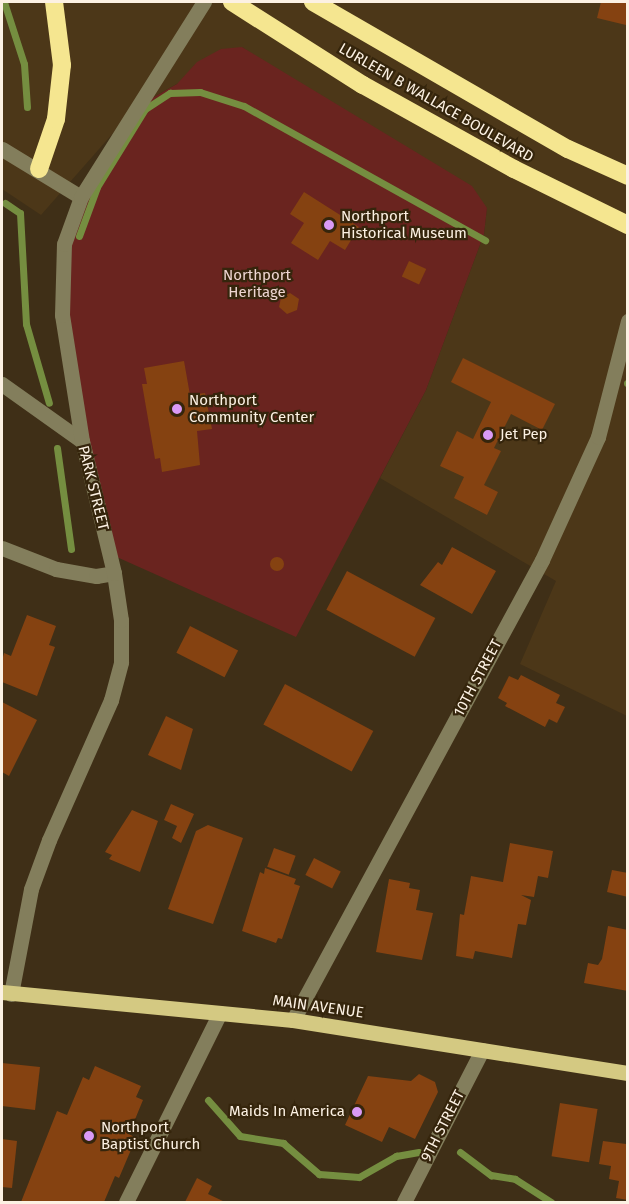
<!DOCTYPE html>
<style>
body{margin:0}
#map{position:relative;width:629px;height:1204px;overflow:hidden;background:#3f2f17;font-family:"Fira Sans",sans-serif}
div>[style]{position:absolute}
.built>*{inset:0;background:#4c3718}
.green>*{inset:0;background:#6a241f}
.stream>*{height:7px;margin:-3.5px;padding:0 3.5px;transform-origin:3.5px;border-radius:3.5px;background:#758e40}
.building>*{inset:0;background:#854211;transform-origin:0 0}
.round{border-radius:50%}
.minor>*{height:15px;margin:-7.5px;padding:0 7.5px;transform-origin:7.5px;border-radius:7.5px;background:#837e5c}
.major>*{height:15px;margin:-7.5px;padding:0 7.5px;transform-origin:7.5px;border-radius:7.5px;background:#d4c982}
.highway>*{height:18px;margin:-9px;padding:0 9px;transform-origin:9px;border-radius:9px;background:#f5e690}
.dots>*{width:16px;height:16px;translate:-50% -50%;box-sizing:border-box;border:3px solid #35250c;border-radius:50%}
span{translate:-50% -50%;white-space:nowrap;text-align:center;line-height:1.15;-webkit-text-stroke:4.5px #35250c;paint-order:stroke}
.street-label{font-size:15px;color:#fcf1e3}
.poi-label{font-size:15px;color:#fcf1e3}
.left{translate:0 -50%;text-align:left}
.right{translate:-100% -50%;text-align:right}
.park-label{font-size:15px;color:#eed6d2}
.frame{position:absolute;inset:0;border:3px solid #fcf1e3;pointer-events:none}
</style>
<div id="map">
<div class="built">
<i style="clip-path:polygon(2px 2px,627px 2px,627px 716px,520px 664px,556px 581px,380px 478px,426px 390px,484px 234px,487px 208px,242px 47px,136px 107px,41px 215px,2px 189px)"></i>
</div>
<div class="green">
<i style="clip-path:polygon(242px 47px,472px 186px,487px 208px,484px 234px,426px 390px,296px 637px,110px 554px,62px 315px,64px 244px,136px 107px,177px 84px,197px 62px,221px 49px)"></i>
</div>
<div class="stream">
<i style="left:4px;top:2px;width:65px;rotate:72.1deg"></i>
<i style="left:24px;top:64px;width:43px;rotate:86deg"></i>
<i style="left:5px;top:203px;width:18px;rotate:34deg"></i>
<i style="left:20px;top:213px;width:111px;rotate:86.9deg"></i>
<i style="left:26px;top:324px;width:82px;rotate:73.8deg"></i>
<i style="left:79px;top:236px;width:52px;rotate:-69.8deg"></i>
<i style="left:97px;top:187px;width:92px;rotate:-58.4deg"></i>
<i style="left:145px;top:109px;width:30px;rotate:-33deg"></i>
<i style="left:170px;top:93px;width:30px;rotate:-2deg"></i>
<i style="left:200px;top:92px;width:46px;rotate:17.7deg"></i>
<i style="left:244px;top:106px;width:276px;rotate:29.1deg"></i>
<i style="left:627px;top:383px;width:1px"></i>
<i style="left:57px;top:448px;width:102px;rotate:82.1deg"></i>
<i style="left:208px;top:1100px;width:48px;rotate:48.4deg"></i>
<i style="left:240px;top:1136px;width:44px;rotate:9.2deg"></i>
<i style="left:283px;top:1143px;width:48px;rotate:40.7deg"></i>
<i style="left:319px;top:1174px;width:40px;rotate:4.3deg"></i>
<i style="left:359px;top:1177px;width:43px;rotate:-29.6deg"></i>
<i style="left:396px;top:1156px;width:23px;rotate:-10deg"></i>
<i style="left:460px;top:1152px;width:39px;rotate:37deg"></i>
<i style="left:491px;top:1175px;width:24px;rotate:9deg"></i>
<i style="left:515px;top:1179px;width:43px;rotate:32.6deg"></i>
</div>
<div class="building">
<i style="clip-path:polygon(601px 2px,628px 2px,626px 25px,597px 18px)"></i>
<i style="clip-path:polygon(304px 192px,359px 227px,345px 250px,330px 241px,318px 260px,291px 243px,304px 223px,290px 214px)"></i>
<i style="left:409px;top:261px;width:19px;height:17px;rotate:25deg"></i>
<i style="clip-path:polygon(290px 293px,299px 299px,297px 310px,287px 314px,279px 307px,281px 298px)"></i>
<i style="clip-path:polygon(463px 358px,555px 404px,542px 430px,511px 414px,494px 448px,501px 451px,484px 485px,498px 492px,487px 515px,454px 498px,464px 477px,440px 466px,457px 431px,473px 439px,491px 402px,451px 382px)"></i>
<i style="clip-path:polygon(184px 361px,190px 395px,205px 393px,212px 429px,197px 431px,200px 465px,162px 472px,160px 458px,155px 459px,142px 384px,147px 384px,144px 368px)"></i>
<i style="clip-path:polygon(452px 547px,496px 571px,472px 614px,420px 585px,438px 562px,442px 565px)"></i>
<i class="round" style="left:270px;top:557px;width:14px;height:14px"></i>
<i style="left:347px;top:571px;width:100px;height:44px;rotate:28deg"></i>
<i style="clip-path:polygon(27px 615px,56px 626px,49px 645px,55px 647px,37px 696px,2px 682px,2px 661px,4px 653px,11px 656px)"></i>
<i style="left:190px;top:626px;width:54px;height:30px;rotate:27deg"></i>
<i style="clip-path:polygon(521px 675px,560px 695px,556px 703px,565px 707px,557px 723px,549px 719px,545px 727px,505px 706px,507px 703px,498px 698px,509px 676px,518px 680px)"></i>
<i style="left:285px;top:684px;width:100px;height:46px;rotate:28deg"></i>
<i style="clip-path:polygon(2px 702px,37px 720px,9px 776px,2px 772px)"></i>
<i style="clip-path:polygon(166px 716px,193px 729px,181px 770px,148px 755px)"></i>
<i style="clip-path:polygon(171px 804px,194px 814px,181px 843px,172px 838px,177px 826px,164px 820px)"></i>
<i style="clip-path:polygon(132px 810px,158px 821px,140px 872px,109px 859px,112px 855px,105px 852px)"></i>
<i style="clip-path:polygon(208px 825px,243px 838px,213px 924px,168px 909px,196px 831px)"></i>
<i style="clip-path:polygon(510px 843px,553px 851px,548px 878px,538px 876px,534px 897px,521px 895px,531px 900px,526px 925px,518px 924px,512px 958px,475px 951px,473px 959px,456px 956px,460px 914px,464px 915px,471px 876px,503px 882px)"></i>
<i style="left:274px;top:848px;width:23px;height:20px;rotate:20deg"></i>
<i style="left:314px;top:858px;width:30px;height:19px;rotate:27deg"></i>
<i style="clip-path:polygon(265px 868px,296px 879px,294px 884px,300px 886px,282px 939px,278px 938px,276px 943px,242px 931px,260px 872px,264px 874px)"></i>
<i style="clip-path:polygon(612px 870px,628px 873px,628px 897px,607px 892px)"></i>
<i style="clip-path:polygon(389px 879px,410px 883px,409px 888px,420px 890px,416px 910px,433px 913px,422px 960px,376px 952px)"></i>
<i style="clip-path:polygon(608px 926px,628px 930px,628px 991px,584px 983px,588px 963px,598px 965px,602px 959px)"></i>
<i style="clip-path:polygon(2px 1063px,40px 1067px,35px 1110px,2px 1106px)"></i>
<i style="clip-path:polygon(95px 1066px,141px 1086px,136px 1097px,143px 1100px,129px 1134px,136px 1138px,119px 1178px,115px 1176px,104px 1202px,21px 1202px,57px 1111px,67px 1115px,83px 1077px,89px 1080px)"></i>
<i style="clip-path:polygon(419px 1074px,435px 1082px,438px 1092px,415px 1139px,389px 1127px,382px 1142px,345px 1125px,368px 1076px,411px 1081px)"></i>
<i style="left:560px;top:1103px;width:38px;height:54px;rotate:9deg"></i>
<i style="clip-path:polygon(2px 1139px,17px 1141px,12px 1188px,2px 1187px)"></i>
<i style="clip-path:polygon(603px 1141px,626px 1144px,628px 1200px,616px 1198px,619px 1181px,609px 1179px,611px 1166px,599px 1164px)"></i>
<i style="clip-path:polygon(197px 1178px,212px 1186px,208px 1194px,225px 1202px,185px 1202px)"></i>
</div>
<div class="minor">
<i style="left:2px;top:149px;width:92px;rotate:31.3deg"></i>
<i style="left:2px;top:384px;width:98px;rotate:35.5deg"></i>
<i style="left:2px;top:548px;width:58px;rotate:21.3deg"></i>
<i style="left:56px;top:569px;width:41px;rotate:9.9deg"></i>
<i style="left:96px;top:576px;width:18px;rotate:-9deg"></i>
<i style="left:11px;top:994px;width:107px;rotate:-79.2deg"></i>
<i style="left:31px;top:889px;width:52px;rotate:-69.8deg"></i>
<i style="left:49px;top:840px;width:153px;rotate:-66.1deg"></i>
<i style="left:111px;top:700px;width:39px;rotate:-75deg"></i>
<i style="left:121px;top:662px;width:42px;rotate:-90deg"></i>
<i style="left:121px;top:620px;width:48px;rotate:-98.5deg"></i>
<i style="left:114px;top:573px;width:136px;rotate:-103.6deg"></i>
<i style="left:82px;top:441px;width:128px;rotate:-99deg"></i>
<i style="left:62px;top:315px;width:71px;rotate:-88.4deg"></i>
<i style="left:64px;top:244px;width:50px;rotate:-70.1deg"></i>
<i style="left:81px;top:197px;width:231px;rotate:-57.8deg"></i>
<i style="left:293px;top:1020px;width:523px;rotate:-61.57deg"></i>
<i style="left:542px;top:560px;width:135px;rotate:-65.5deg"></i>
<i style="left:598px;top:437px;width:120px;rotate:-75.5deg"></i>
<i style="left:126px;top:1202px;width:211px;rotate:-63.6deg"></i>
<i style="left:404px;top:1202px;width:171px;rotate:-62.8deg"></i>
</div>
<div class="major">
<i style="left:2px;top:992px;width:292px;rotate:5.5deg"></i>
<i style="left:293px;top:1020px;width:339px;rotate:9deg"></i>
</div>
<div class="highway">
<i style="left:232px;top:2px;width:155px;rotate:32.4deg"></i>
<i style="left:363px;top:85px;width:173px;rotate:29.1deg"></i>
<i style="left:514px;top:169px;width:127px;rotate:26.2deg"></i>
<i style="left:313px;top:2px;width:294px;rotate:30deg"></i>
<i style="left:568px;top:149px;width:66px;rotate:24.2deg"></i>
<i style="left:39px;top:169px;width:53px;rotate:-71.2deg"></i>
<i style="left:56px;top:119px;width:54px;rotate:-83.7deg"></i>
<i style="left:62px;top:65px;width:64px;rotate:-97.2deg"></i>
</div>
<div class="dots">
<i style="left:329px;top:225px;background:#da9af6"></i>
<i style="left:177px;top:409px;background:#da9af6"></i>
<i style="left:488px;top:435px;background:#da9af6"></i>
<i style="left:357px;top:1112px;background:#da9af6"></i>
<i style="left:89px;top:1136px;background:#da9af6"></i>
</div>
<div class="street-label">
<span style="left:436px;top:103px;rotate:30deg">LURLEEN B WALLACE BOULEVARD</span>
<span style="left:93px;top:488px;rotate:76deg">PARK STREET</span>
<span style="left:478px;top:678px;rotate:-62deg">10TH STREET</span>
<span style="left:318px;top:1007px;rotate:8deg">MAIN AVENUE</span>
<span style="left:443px;top:1126px;rotate:-63deg">9TH STREET</span>
</div>
<div class="poi-label">
<span class="left" style="left:341px;top:225px">Northport<br>Historical Museum</span>
<span class="left" style="left:189px;top:409px">Northport<br>Community Center</span>
<span class="left" style="left:500px;top:435px">Jet Pep</span>
<span class="right" style="left:345px;top:1112px">Maids In America</span>
<span class="left" style="left:101px;top:1136px">Northport<br>Baptist Church</span>
</div>
<div class="park-label">
<span style="left:257px;top:284px">Northport<br>Heritage</span>
</div>
<div class="frame"></div>
</div>
